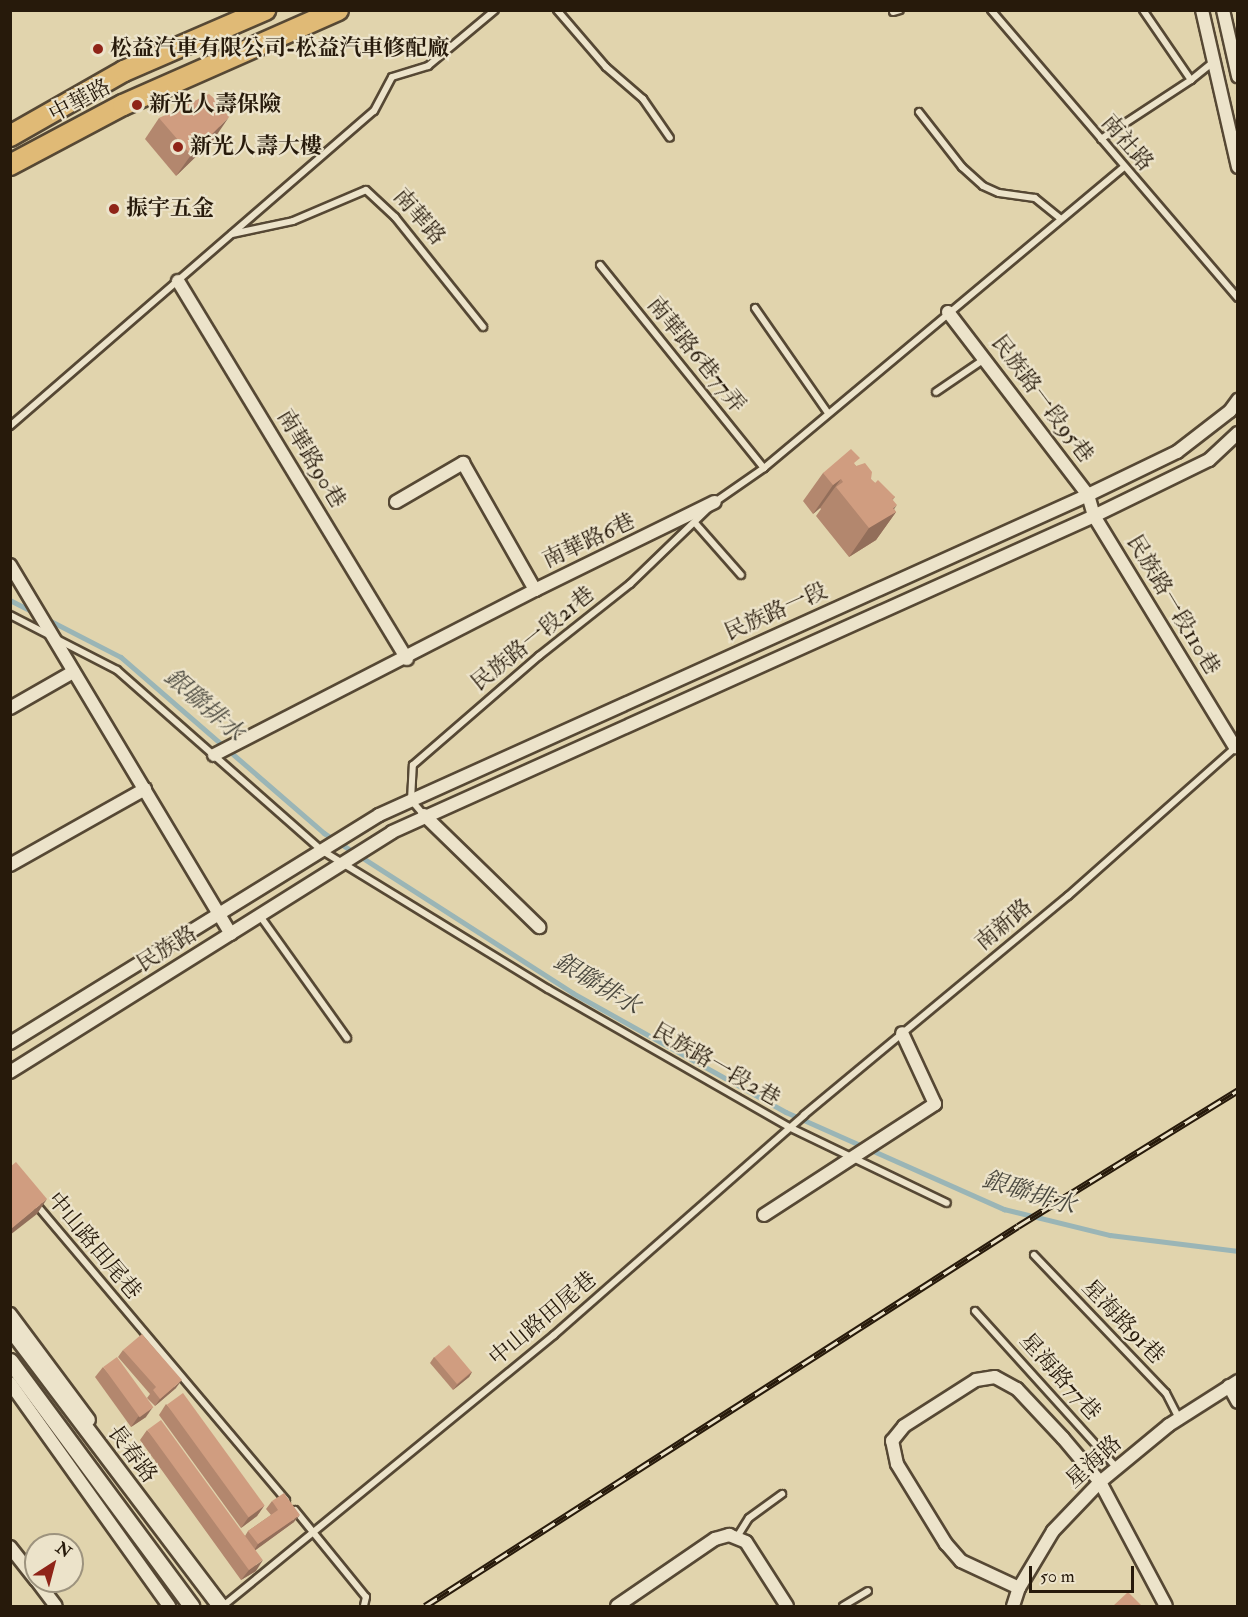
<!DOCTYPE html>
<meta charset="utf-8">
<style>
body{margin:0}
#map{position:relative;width:1248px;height:1617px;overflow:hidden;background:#e1d4ad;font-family:"IM FELL Double Pica","Noto Serif TC",serif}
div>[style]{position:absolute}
.stream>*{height:4.5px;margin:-2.25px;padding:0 2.25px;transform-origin:2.25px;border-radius:2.25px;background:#9ab5b6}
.roads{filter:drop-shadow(2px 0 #564834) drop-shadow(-2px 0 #564834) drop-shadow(0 2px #564834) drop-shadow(0 -2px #564834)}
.service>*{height:6px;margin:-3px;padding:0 3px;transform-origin:3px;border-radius:3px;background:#ece3ca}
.minor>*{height:12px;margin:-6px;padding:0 6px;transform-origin:6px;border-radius:6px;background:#ece3ca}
.tertiary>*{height:15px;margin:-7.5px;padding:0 7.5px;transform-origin:7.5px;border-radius:7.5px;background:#ece3ca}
.primary>*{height:20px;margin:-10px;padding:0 10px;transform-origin:10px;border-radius:10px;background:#e0ba76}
.rail>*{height:7px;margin-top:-3.5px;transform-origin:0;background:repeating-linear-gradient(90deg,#ece3ca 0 14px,#271a0b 0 28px);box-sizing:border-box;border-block:2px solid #271a0b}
.wall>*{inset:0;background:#b3876e}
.shaded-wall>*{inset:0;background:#926e5a}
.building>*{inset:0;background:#d09d80;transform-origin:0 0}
.dots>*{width:16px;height:16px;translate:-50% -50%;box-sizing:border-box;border:3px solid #ece3ca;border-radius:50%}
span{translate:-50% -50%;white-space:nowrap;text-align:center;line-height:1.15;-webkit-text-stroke:4.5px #ece3ca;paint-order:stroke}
.poi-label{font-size:22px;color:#271a0b;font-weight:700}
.left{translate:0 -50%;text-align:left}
.street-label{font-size:22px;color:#271a0b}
.water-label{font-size:24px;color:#4a483e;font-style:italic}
.frame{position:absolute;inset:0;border:12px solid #271a0b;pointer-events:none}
.north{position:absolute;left:24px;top:1533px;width:60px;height:60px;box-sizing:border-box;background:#ece3ca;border:2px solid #9d937e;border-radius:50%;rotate:36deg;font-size:16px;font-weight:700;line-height:24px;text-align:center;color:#271a0b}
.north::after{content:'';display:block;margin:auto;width:21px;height:27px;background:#8f2418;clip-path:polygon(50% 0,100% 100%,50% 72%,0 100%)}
.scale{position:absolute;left:1029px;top:1566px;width:105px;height:27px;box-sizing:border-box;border:3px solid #271a0b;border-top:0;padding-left:8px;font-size:18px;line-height:21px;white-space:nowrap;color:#271a0b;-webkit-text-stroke:4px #ece3ca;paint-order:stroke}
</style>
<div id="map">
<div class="stream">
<i style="left:10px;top:600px;width:27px;rotate:27deg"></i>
<i style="left:47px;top:619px;width:83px;rotate:27.2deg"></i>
<i style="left:121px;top:657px;width:269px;rotate:40.9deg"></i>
<i style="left:324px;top:833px;width:296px;rotate:32.7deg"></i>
<i style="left:573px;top:993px;width:244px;rotate:29.2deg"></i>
<i style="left:786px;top:1112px;width:239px;rotate:24deg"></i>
<i style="left:1004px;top:1209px;width:109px;rotate:13.8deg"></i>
<i style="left:1110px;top:1235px;width:129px;rotate:7.1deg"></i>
</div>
<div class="roads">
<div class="service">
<i style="left:557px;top:10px;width:75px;rotate:49.3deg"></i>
<i style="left:606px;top:67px;width:49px;rotate:40.9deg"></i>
<i style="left:643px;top:99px;width:47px;rotate:55.3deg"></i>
<i style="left:991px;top:10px;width:379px;rotate:49.4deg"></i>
<i style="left:1143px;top:10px;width:85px;rotate:55.6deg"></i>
<i style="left:1191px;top:80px;width:28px;rotate:-39deg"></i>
<i style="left:893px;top:12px;width:7px;rotate:-16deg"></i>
<i style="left:919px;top:112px;width:70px;rotate:52deg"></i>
<i style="left:962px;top:167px;width:28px;rotate:42deg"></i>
<i style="left:983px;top:186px;width:17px;rotate:24deg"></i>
<i style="left:999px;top:193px;width:36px;rotate:8deg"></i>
<i style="left:1035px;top:198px;width:33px;rotate:39deg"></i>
<i style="left:1101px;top:139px;width:108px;rotate:-33.2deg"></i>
<i style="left:232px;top:234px;width:62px;rotate:-12deg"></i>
<i style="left:293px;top:221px;width:79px;rotate:-23deg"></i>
<i style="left:366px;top:190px;width:40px;rotate:43deg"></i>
<i style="left:395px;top:217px;width:141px;rotate:51.3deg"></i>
<i style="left:600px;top:265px;width:261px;rotate:51.1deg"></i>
<i style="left:755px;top:308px;width:128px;rotate:55.2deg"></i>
<i style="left:936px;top:392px;width:60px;rotate:-34.2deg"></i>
<i style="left:10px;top:426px;width:481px;rotate:-40.9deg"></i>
<i style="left:374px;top:111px;width:38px;rotate:-62deg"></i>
<i style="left:392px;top:77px;width:38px;rotate:-17deg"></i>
<i style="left:428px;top:66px;width:87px;rotate:-39.9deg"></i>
<i style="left:696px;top:524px;width:68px;rotate:48.6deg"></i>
<i style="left:10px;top:615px;width:120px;rotate:27.2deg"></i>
<i style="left:117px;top:670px;width:272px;rotate:41.4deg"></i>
<i style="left:321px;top:850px;width:266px;rotate:31.5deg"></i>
<i style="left:548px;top:989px;width:278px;rotate:29.8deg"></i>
<i style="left:789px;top:1127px;width:175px;rotate:25.7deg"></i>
<i style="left:424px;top:815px;width:20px;rotate:-131deg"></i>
<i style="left:411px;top:800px;width:35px;rotate:-87deg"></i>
<i style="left:413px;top:765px;width:167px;rotate:-40.9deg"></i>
<i style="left:539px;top:656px;width:116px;rotate:-38.4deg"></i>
<i style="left:630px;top:584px;width:118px;rotate:-44deg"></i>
<i style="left:715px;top:502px;width:60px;rotate:-34.8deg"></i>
<i style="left:764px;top:468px;width:469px;rotate:-39.9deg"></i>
<i style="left:260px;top:916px;width:150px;rotate:54.5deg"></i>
<i style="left:35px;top:1203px;width:389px;rotate:49.8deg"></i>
<i style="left:1034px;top:1255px;width:191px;rotate:46.3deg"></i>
<i style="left:1166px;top:1393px;width:28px;rotate:63deg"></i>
<i style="left:975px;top:1311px;width:212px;rotate:47.9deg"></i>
<i style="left:295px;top:1510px;width:112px;rotate:50.8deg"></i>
<i style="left:366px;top:1597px;width:9px;rotate:103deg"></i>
<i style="left:737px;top:1537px;width:22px;rotate:-58deg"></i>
<i style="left:749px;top:1518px;width:41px;rotate:-36deg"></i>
<i style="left:223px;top:1606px;width:428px;rotate:-39.3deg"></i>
<i style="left:554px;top:1335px;width:333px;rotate:-41.3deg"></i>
<i style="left:804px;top:1115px;width:343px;rotate:-39.7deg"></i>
<i style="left:1068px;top:896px;width:226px;rotate:-41.6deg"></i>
<i style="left:843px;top:1606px;width:29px;rotate:-31deg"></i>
</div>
<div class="minor">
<i style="left:1202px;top:10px;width:161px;rotate:77.1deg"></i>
<i style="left:1223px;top:10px;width:68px;rotate:77.2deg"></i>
<i style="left:178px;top:281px;width:442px;rotate:58.8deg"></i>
<i style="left:948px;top:312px;width:230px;rotate:52.6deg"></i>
<i style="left:1088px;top:495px;width:22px;rotate:74deg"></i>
<i style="left:1094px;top:516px;width:271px;rotate:58.6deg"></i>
<i style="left:396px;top:502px;width:78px;rotate:-30.2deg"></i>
<i style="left:463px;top:463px;width:146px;rotate:60.4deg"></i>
<i style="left:10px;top:565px;width:430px;rotate:59.1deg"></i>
<i style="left:10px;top:708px;width:73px;rotate:-29.7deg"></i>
<i style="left:214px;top:755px;width:361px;rotate:-27.2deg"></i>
<i style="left:535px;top:590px;width:200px;rotate:-26.1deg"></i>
<i style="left:424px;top:815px;width:161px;rotate:44.2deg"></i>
<i style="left:10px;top:865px;width:155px;rotate:-29.4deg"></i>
<i style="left:10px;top:1043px;width:434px;rotate:-31.7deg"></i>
<i style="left:379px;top:815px;width:778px;rotate:-24.29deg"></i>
<i style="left:1088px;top:495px;width:99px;rotate:-25.8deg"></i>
<i style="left:1177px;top:452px;width:67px;rotate:-37.7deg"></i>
<i style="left:1230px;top:411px;width:14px;rotate:-54deg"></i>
<i style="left:10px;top:1072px;width:451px;rotate:-32.1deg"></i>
<i style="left:392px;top:832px;width:770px;rotate:-24.23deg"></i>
<i style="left:1094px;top:516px;width:128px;rotate:-26deg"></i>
<i style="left:1209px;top:460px;width:40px;rotate:-43deg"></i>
<i style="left:764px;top:1215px;width:204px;rotate:-33deg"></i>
<i style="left:935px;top:1104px;width:78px;rotate:-114.9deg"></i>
<i style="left:10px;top:1314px;width:132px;rotate:53.3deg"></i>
<i style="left:10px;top:1383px;width:274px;rotate:54.5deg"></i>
<i style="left:1229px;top:1386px;width:18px;rotate:61deg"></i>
<i style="left:10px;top:1547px;width:42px;rotate:51.8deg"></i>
<i style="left:37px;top:1581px;width:31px;rotate:53deg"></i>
<i style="left:1019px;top:1588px;width:64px;rotate:-155deg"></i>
<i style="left:961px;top:1561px;width:23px;rotate:-131deg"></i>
<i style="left:946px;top:1544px;width:94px;rotate:-121.5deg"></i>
<i style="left:897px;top:1464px;width:24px;rotate:-102deg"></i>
<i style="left:892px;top:1441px;width:19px;rotate:-51deg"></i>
<i style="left:904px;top:1426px;width:85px;rotate:-32.6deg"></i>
<i style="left:976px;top:1380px;width:19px;rotate:-9deg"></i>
<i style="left:995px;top:1377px;width:25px;rotate:29deg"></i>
<i style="left:1017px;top:1389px;width:67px;rotate:46.8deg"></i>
<i style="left:1063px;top:1438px;width:57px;rotate:49.9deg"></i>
<i style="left:1100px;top:1482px;width:140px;rotate:62deg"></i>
<i style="left:617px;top:1606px;width:119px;rotate:-34.4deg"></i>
<i style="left:715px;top:1539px;width:15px;rotate:-16deg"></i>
<i style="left:729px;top:1535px;width:18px;rotate:22deg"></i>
<i style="left:746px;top:1542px;width:76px;rotate:57.4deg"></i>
<i style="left:1013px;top:1606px;width:19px;rotate:-72deg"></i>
<i style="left:1019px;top:1588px;width:66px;rotate:-59.2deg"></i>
<i style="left:1053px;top:1531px;width:68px;rotate:-46.2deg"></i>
<i style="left:1100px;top:1482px;width:89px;rotate:-39.6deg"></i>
<i style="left:1169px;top:1425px;width:82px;rotate:-32.5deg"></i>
</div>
<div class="tertiary">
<i style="left:10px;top:1328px;width:348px;rotate:52.9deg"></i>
<i style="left:10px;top:1361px;width:305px;rotate:53.5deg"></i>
</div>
<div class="primary">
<i style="left:10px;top:136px;width:131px;rotate:-29.7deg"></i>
<i style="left:124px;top:71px;width:154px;rotate:-23.4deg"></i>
<i style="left:10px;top:165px;width:128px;rotate:-28deg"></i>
<i style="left:123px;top:105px;width:235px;rotate:-23.8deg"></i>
</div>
</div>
<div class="rail">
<i style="left:425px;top:1606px;width:704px;rotate:-32.65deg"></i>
<i style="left:1018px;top:1226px;width:259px;rotate:-31.7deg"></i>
</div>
<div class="wall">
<i style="clip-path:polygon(227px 110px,214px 139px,176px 176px,145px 139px,159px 118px)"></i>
<i style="clip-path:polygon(855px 465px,875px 483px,895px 497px,892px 500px,894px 509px,896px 512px,876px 540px,849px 557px,816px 516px,821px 509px,820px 508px,813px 514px,803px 501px,823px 473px)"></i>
<i style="clip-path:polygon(123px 1350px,176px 1388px,155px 1406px,147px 1398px,150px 1394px,118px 1357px)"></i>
<i style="clip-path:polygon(434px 1357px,472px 1372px,469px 1377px,453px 1390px,430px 1363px)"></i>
<i style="clip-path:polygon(103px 1367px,146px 1417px,131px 1427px,95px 1377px)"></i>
<i style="clip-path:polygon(166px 1404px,264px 1506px,257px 1516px,241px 1528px,159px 1415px)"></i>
<i style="clip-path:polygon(147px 1430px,245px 1536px,248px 1531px,271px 1515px,266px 1509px,272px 1501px,294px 1522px,255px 1550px,256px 1571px,241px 1580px,140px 1440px)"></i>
</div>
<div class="shaded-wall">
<i style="clip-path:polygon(229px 117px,214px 139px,176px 176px,191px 155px)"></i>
<i style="clip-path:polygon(841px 479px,820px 508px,813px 514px,833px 485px)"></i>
<i style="clip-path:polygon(895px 497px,875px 524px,897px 505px,889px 516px,896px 512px,876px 540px,849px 557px,869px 528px)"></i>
<i style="clip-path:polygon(47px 1199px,37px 1214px,10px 1235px,10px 1229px)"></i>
<i style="clip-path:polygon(472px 1372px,469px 1377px,453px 1390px,457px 1385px)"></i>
<i style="clip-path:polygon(182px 1380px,176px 1388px,155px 1406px,160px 1399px)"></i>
<i style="clip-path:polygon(153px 1407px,146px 1417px,131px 1427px,138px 1417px)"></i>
<i style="clip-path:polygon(264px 1506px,257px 1516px,241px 1528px,248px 1518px)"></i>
<i style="clip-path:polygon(300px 1515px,294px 1522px,253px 1552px,258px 1544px)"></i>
<i style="clip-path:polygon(263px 1560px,256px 1571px,241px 1580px,249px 1570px)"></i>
</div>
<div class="building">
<i style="clip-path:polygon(209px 94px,227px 110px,225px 112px,229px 117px,191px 155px,159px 118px)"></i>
<i style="clip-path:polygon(851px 449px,860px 458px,854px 463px,856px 466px,865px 463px,872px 472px,871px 479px,875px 483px,878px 480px,895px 497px,892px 499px,897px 505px,893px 508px,896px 512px,869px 528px,836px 487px,843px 482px,841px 479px,833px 485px,823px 473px)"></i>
<i style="clip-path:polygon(16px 1162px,47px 1199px,11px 1229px,10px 1167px)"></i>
<i style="clip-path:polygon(142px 1334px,182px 1380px,160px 1399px,153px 1390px,156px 1387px,123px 1350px)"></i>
<i style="left:449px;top:1345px;width:35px;height:19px;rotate:50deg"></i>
<i style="left:117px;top:1357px;width:62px;height:17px;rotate:54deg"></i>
<i style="left:183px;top:1393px;width:139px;height:20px;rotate:54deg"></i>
<i style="left:161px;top:1420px;width:173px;height:17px;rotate:54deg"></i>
<i style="clip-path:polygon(284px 1493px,300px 1515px,258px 1544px,248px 1531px,278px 1510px,272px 1501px)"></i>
<i style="clip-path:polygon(1128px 1592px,1142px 1606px,1113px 1606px)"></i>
</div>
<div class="dots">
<i style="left:98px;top:49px;background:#8f2418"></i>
<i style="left:137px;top:105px;background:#8f2418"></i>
<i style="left:178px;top:147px;background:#8f2418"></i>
<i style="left:114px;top:209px;background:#8f2418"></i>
</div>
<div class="poi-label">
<span class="left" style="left:110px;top:49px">松益汽車有限公司-松益汽車修配廠</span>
<span class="left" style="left:149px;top:105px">新光人壽保險</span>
<span class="left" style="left:190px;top:147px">新光人壽大樓</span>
<span class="left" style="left:126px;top:209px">振宇五金</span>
</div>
<div class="street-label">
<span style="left:80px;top:101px;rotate:-28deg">中華路</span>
<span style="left:1127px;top:143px;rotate:49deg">南社路</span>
<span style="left:419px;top:217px;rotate:49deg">南華路</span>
<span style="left:696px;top:355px;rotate:51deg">南華路6巷77弄</span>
<span style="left:1042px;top:399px;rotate:53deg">民族路一段95巷</span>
<span style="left:311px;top:459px;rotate:59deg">南華路90巷</span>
<span style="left:589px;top:541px;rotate:-25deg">南華路6巷</span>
<span style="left:1173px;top:605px;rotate:59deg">民族路一段110巷</span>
<span style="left:776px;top:612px;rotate:-24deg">民族路一段</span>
<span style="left:533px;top:639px;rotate:-39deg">民族路一段21巷</span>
<span style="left:1004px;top:925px;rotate:-40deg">南新路</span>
<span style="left:167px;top:949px;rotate:-32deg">民族路</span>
<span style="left:716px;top:1065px;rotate:30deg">民族路一段2巷</span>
<span style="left:94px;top:1246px;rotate:50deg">中山路田尾巷</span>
<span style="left:543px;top:1319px;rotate:-40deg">中山路田尾巷</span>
<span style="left:1123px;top:1322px;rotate:46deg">星海路91巷</span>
<span style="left:1060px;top:1377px;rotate:48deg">星海路77巷</span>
<span style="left:132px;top:1454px;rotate:53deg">長春路</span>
<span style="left:1094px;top:1462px;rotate:-42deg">星海路</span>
</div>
<div class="water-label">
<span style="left:204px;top:705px;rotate:41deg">銀聯排水</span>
<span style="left:597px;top:984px;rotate:31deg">銀聯排水</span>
<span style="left:1029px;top:1193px;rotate:17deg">銀聯排水</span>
</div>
<div class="frame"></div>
<div class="north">N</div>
<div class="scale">50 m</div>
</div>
